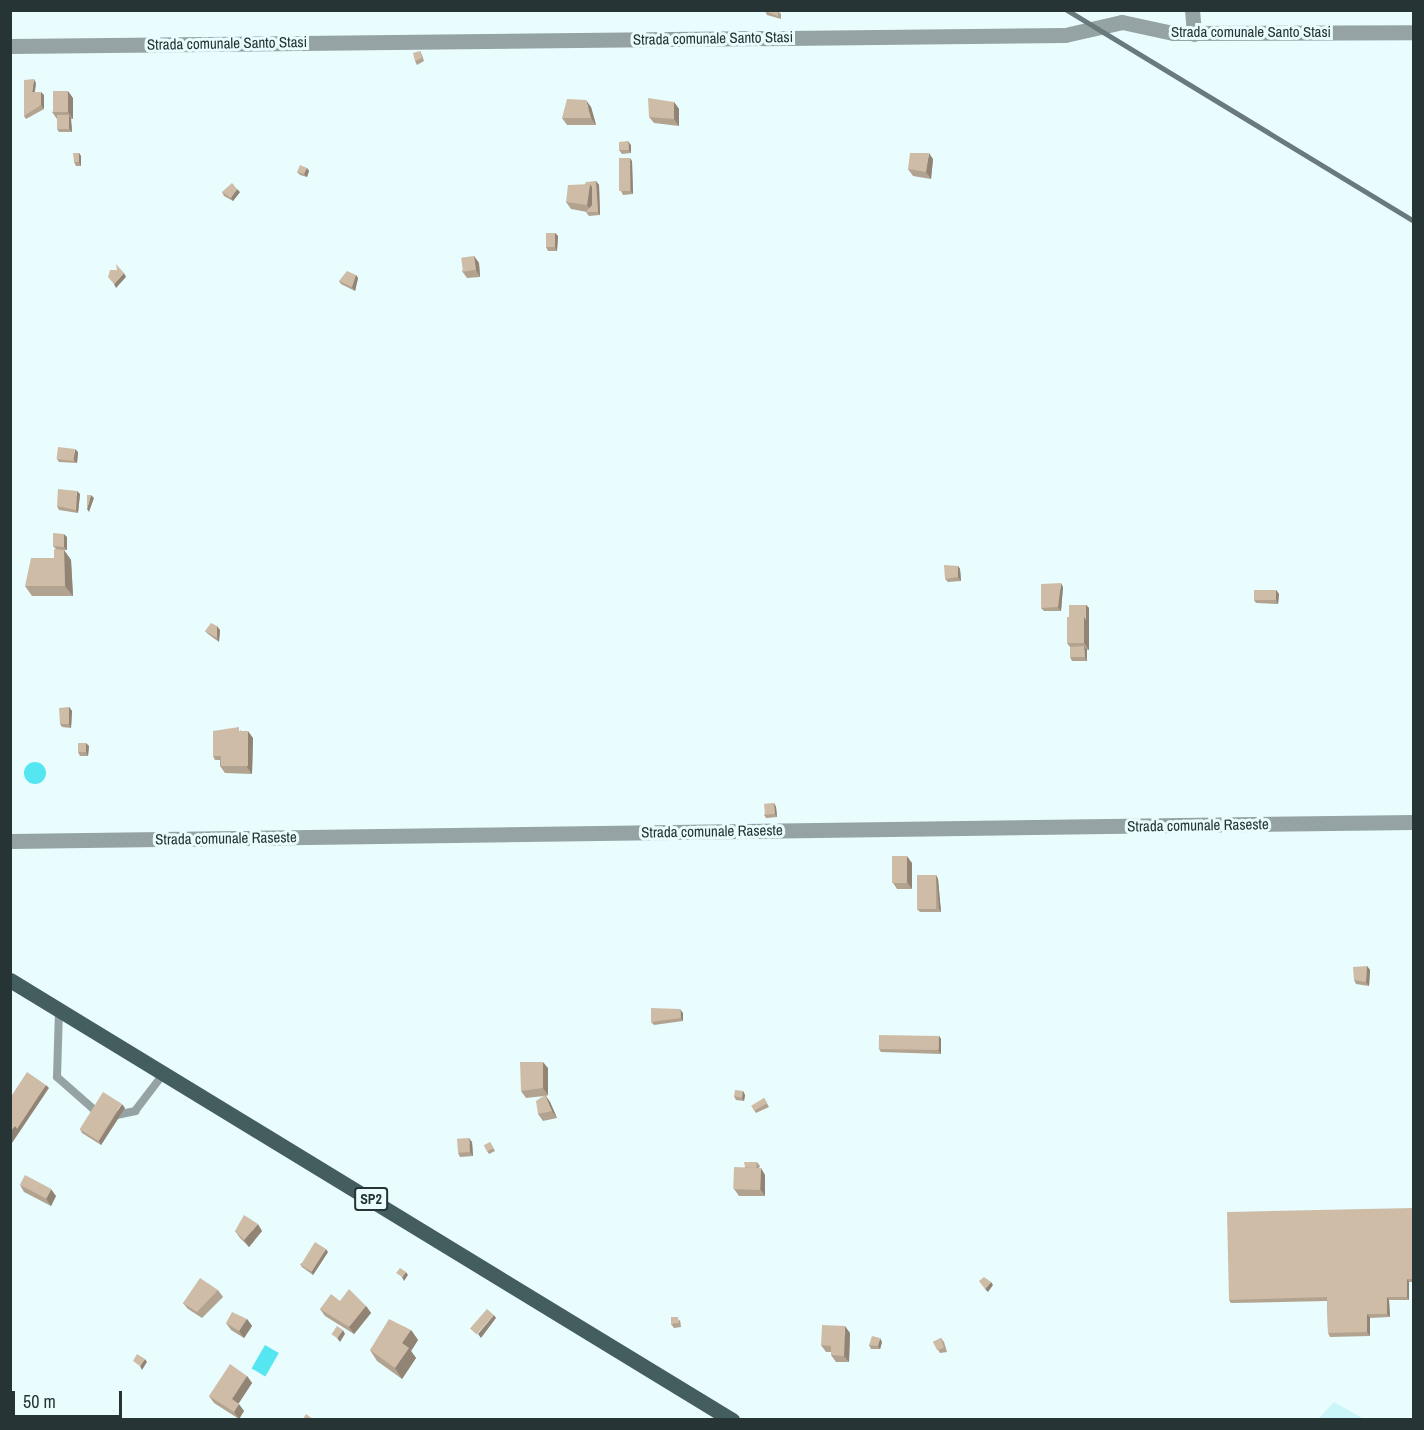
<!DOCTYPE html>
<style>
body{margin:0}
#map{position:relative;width:1424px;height:1430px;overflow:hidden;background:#e9fdff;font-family:"Archivo Narrow",sans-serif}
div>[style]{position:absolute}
.built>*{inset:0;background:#caf6fa}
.water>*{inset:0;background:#55e6f1;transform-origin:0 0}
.round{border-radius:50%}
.lane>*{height:8px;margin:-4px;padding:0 4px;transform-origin:4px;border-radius:4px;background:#95a3a4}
.street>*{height:15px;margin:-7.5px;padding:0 7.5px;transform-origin:7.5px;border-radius:7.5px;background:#95a3a4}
.primary>*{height:15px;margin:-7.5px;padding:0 7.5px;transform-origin:7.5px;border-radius:7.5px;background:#445d5f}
.rail>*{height:4.5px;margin:-2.25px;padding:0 2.25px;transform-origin:2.25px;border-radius:2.25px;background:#6a797b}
.wall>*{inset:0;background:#b2a290}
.shaded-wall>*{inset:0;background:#918475}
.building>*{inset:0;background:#cfbca7;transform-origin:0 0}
span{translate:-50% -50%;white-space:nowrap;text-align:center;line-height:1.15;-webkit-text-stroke:6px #e9fdff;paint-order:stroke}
.shield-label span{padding:2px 4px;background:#e9fdff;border:2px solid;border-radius:4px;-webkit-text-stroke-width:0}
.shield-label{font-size:14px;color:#273435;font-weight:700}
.street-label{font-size:15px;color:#273435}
.frame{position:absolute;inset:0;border:12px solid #273435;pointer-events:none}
.scale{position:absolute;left:12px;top:1391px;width:110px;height:27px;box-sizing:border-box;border:3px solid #273435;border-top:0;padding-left:8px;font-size:18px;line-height:21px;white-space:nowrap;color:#273435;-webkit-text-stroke:4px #e9fdff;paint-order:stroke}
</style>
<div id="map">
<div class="built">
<i style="clip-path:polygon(1334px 1402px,1364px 1419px,1318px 1419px)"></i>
</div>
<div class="water">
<i class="round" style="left:24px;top:762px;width:22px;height:22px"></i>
<i style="left:265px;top:1345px;width:16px;height:27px;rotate:30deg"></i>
</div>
<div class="lane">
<i style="left:59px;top:1010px;width:67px;rotate:91.7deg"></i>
<i style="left:57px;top:1077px;width:56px;rotate:41.4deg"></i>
<i style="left:112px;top:1116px;width:24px;rotate:-12deg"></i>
<i style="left:135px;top:1111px;width:48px;rotate:-52.7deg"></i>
</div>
<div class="street">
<i style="left:1192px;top:10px;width:24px;rotate:85deg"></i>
<i style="left:10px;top:46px;width:1055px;rotate:-0.6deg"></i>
<i style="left:1065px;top:35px;width:58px;rotate:-12.8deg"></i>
<i style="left:1122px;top:22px;width:52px;rotate:12.2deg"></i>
<i style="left:1173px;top:33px;width:241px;rotate:-0.2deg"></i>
<i style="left:10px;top:841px;width:1404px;rotate:-0.78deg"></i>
</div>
<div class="primary">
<i style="left:10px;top:980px;width:846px;rotate:31.36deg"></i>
</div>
<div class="rail">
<i style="left:1067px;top:10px;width:406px;rotate:31.3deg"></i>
</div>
<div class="wall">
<i style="clip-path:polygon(765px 11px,778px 11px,781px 14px,781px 19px,767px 15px)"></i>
<i style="clip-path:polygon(420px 51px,422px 55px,424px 61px,417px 65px,415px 61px)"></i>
<i style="clip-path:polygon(36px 83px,35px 92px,44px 95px,44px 109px,26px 119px,24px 116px)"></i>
<i style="clip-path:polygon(73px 98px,73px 119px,71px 119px,72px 132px,59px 132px,57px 129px,57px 119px,52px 112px)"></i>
<i style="clip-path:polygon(674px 102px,679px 109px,679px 126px,654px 123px,649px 117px)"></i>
<i style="clip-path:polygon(591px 107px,596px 125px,567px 125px,562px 118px)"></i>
<i style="clip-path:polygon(631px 145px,631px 153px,622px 154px,619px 150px)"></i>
<i style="clip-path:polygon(79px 153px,81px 156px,81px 166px,76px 166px,74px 162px)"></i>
<i style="clip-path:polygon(933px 159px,931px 179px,913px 176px,908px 169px)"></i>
<i style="clip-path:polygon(632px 161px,633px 194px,623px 195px,621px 191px)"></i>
<i style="clip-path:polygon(307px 168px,309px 171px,307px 177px,300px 175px,297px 172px)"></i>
<i style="clip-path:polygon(596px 181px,599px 185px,600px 215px,589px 216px,586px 212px,587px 212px,571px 209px,566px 202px,585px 184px)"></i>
<i style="clip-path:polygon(222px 192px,240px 192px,233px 201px,224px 196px)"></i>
<i style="clip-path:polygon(555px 233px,558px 236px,557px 251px,548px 251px,546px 247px)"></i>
<i style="clip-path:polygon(474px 256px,479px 263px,480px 277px,467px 278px,462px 271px)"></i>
<i style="clip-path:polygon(356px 275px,358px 278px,355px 291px,341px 284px,339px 281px)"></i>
<i style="clip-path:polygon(78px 452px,77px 463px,59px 462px,57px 459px)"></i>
<i style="clip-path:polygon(80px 494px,78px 513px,59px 510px,57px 506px)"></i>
<i style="clip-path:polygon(67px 537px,67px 550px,64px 550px,71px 560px,73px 596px,32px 596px,25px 586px,54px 558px,56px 549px,53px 546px)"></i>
<i style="clip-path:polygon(958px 566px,960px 569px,961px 581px,948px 582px,945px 579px)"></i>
<i style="clip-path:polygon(1063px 587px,1061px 611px,1044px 611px,1041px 608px)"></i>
<i style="clip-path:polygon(1276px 590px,1279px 594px,1278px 604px,1256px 603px,1254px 600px)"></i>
<i style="clip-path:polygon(1086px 605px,1089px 608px,1089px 650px,1087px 650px,1087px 661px,1072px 661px,1070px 657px,1070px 647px,1067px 643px,1069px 617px)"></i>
<i style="clip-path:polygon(220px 630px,219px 642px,208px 634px,205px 631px)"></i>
<i style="clip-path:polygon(69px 707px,72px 711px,71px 728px,62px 727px,60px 724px)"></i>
<i style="clip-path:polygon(241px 730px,241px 731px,253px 738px,252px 774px,225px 773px,220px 766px,220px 760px,215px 760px,213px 756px)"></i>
<i style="clip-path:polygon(89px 746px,88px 756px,80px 756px,78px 752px)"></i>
<i style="clip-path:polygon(774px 803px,776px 807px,777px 817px,766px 818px,764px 815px)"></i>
<i style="clip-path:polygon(912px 863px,912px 889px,897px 889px,893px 883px)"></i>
<i style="clip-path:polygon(936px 875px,938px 879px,941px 912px,920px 912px,917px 909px)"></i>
<i style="clip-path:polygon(1367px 966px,1370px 970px,1369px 986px,1356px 984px,1354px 980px)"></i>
<i style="clip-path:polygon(683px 1013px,683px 1021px,654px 1025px,651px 1022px)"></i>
<i style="clip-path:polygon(939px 1036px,941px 1039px,941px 1054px,881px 1052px,879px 1049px)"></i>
<i style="clip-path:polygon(548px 1068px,548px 1095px,546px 1096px,550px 1102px,557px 1118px,543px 1121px,538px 1114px,544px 1096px,526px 1098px,521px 1091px)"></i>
<i style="clip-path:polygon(743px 1091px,745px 1095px,744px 1101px,736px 1100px,734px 1096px)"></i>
<i style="clip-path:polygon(764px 1098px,769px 1107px,756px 1113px,754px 1110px)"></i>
<i style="clip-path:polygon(125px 1108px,101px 1145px,82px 1133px,80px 1129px)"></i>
<i style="clip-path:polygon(472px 1142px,473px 1156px,460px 1157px,458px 1153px)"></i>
<i style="clip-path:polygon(490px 1142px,495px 1151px,489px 1154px,487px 1151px)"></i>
<i style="clip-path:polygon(757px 1162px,760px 1166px,759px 1168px,765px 1175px,765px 1196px,739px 1196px,734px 1189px,745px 1167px)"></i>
<i style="clip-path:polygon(20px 1185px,56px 1196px,51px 1206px,24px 1192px)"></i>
<i style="clip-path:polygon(1413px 1208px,1413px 1282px,1409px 1282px,1409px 1300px,1389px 1300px,1390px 1317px,1370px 1318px,1370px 1336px,1330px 1337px,1328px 1333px,1327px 1301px,1231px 1303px,1229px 1300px)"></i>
<i style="clip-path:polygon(235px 1231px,262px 1231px,249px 1247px,240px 1238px)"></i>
<i style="clip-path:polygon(328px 1252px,313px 1275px,302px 1267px,300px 1264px)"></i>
<i style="clip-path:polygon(218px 1290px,223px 1297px,202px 1318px,188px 1309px,183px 1303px)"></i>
<i style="clip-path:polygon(340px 1301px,366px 1306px,371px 1313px,354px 1334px,325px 1316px,320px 1309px)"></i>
<i style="clip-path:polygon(247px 1319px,252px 1326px,244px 1338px,231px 1330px,226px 1323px)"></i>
<i style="clip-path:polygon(680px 1320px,681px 1327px,674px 1328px,671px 1324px)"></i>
<i style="clip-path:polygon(411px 1330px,418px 1340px,411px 1351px,416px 1358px,402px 1379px,377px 1361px,370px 1350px)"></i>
<i style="clip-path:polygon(850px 1333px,849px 1362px,836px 1362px,831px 1355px,831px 1352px,826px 1352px,821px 1345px)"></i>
<i style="clip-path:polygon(941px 1338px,944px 1342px,947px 1352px,940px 1353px,933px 1342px)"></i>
<i style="clip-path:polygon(882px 1342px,880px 1349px,871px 1349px,869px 1345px)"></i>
<i style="clip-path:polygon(247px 1376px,252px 1383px,238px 1404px,244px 1411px,239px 1419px,214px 1403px,209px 1396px)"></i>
</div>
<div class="shaded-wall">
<i style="clip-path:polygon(34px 79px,36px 83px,34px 95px,32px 92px)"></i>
<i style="clip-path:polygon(68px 91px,73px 98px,73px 119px,68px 112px)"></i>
<i style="clip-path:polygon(41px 92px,44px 95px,44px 109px,41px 105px)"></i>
<i style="clip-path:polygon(586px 100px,591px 107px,596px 125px,591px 118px)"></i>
<i style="clip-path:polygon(674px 102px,679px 109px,679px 126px,674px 119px)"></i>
<i style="clip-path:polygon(69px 115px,71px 119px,72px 132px,69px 128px)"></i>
<i style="clip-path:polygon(628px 141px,631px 145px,631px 153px,629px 150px)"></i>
<i style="clip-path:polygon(79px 153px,81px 156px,81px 166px,79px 162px)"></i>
<i style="clip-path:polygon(929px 153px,933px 159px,931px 179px,926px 172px)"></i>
<i style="clip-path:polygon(630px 158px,632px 161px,633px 194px,631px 191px)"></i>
<i style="clip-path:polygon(307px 168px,309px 171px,307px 177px,304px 174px)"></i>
<i style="clip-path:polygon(596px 181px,599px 185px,600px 215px,598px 212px)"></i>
<i style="clip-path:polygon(590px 184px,595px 191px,592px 212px,587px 205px)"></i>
<i style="clip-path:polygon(237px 189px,240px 192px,233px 201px,231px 198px)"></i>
<i style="clip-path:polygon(555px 233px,558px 236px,557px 251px,555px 247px)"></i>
<i style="clip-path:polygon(474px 256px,479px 263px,480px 277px,476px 270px)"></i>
<i style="clip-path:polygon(124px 273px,126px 277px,116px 288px,114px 284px)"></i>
<i style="clip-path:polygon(356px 275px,358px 278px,355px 291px,352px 287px)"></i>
<i style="clip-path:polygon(75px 449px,78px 452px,77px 463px,74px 460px)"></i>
<i style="clip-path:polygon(77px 491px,80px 494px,78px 513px,76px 510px)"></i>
<i style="clip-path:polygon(91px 495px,94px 498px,89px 512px,87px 509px)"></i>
<i style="clip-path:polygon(64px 534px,67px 537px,67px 550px,64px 547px)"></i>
<i style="clip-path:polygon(64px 550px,71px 560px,73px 596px,65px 586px)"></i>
<i style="clip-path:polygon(958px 566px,960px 569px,961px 581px,958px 577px)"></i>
<i style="clip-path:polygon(1061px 583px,1063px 587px,1061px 611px,1058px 607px)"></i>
<i style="clip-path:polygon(1276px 590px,1279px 594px,1278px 604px,1276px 600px)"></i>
<i style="clip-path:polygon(1086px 605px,1089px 608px,1089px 650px,1084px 643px,1084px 617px)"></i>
<i style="clip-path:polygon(217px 626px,220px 630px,219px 642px,217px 638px)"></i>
<i style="clip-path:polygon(1084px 646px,1087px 650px,1087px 661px,1085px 657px)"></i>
<i style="clip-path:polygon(69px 707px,72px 711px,71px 728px,69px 724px)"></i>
<i style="clip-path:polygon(248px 731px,253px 738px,252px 774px,247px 767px)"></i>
<i style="clip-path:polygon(86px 743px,89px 746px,88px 756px,86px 752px)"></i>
<i style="clip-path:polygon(774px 803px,776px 807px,777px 817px,775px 814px)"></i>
<i style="clip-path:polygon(907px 856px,912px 863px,912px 889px,907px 882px)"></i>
<i style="clip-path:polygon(936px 875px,938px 879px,941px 912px,939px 909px)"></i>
<i style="clip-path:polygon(1367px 966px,1370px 970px,1369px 986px,1366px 982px)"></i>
<i style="clip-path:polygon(680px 1009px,683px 1013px,683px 1021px,681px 1018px)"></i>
<i style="clip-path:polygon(939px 1036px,941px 1039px,941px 1054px,938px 1050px)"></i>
<i style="clip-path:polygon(543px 1062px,548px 1068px,548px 1095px,543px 1088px)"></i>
<i style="clip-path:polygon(46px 1085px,49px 1088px,10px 1146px,10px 1132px)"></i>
<i style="clip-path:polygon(743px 1091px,745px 1095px,744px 1101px,742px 1098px)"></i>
<i style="clip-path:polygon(545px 1095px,550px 1102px,557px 1118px,552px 1111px)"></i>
<i style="clip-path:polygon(122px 1104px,125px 1108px,101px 1145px,99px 1141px)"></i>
<i style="clip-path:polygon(469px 1138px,472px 1142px,473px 1156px,470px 1152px)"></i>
<i style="clip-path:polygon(761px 1168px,765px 1175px,765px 1196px,760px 1189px)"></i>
<i style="clip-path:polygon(51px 1189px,56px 1196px,51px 1206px,46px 1199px)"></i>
<i style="clip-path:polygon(258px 1224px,262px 1231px,249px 1247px,244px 1240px)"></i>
<i style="clip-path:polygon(326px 1249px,328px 1252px,313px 1275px,311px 1271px)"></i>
<i style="clip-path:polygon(406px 1272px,408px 1275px,404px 1281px,402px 1277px)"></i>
<i style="clip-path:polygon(1407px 1279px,1409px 1282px,1409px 1300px,1407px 1297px)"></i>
<i style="clip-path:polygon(991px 1282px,993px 1285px,988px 1292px,985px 1289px)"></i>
<i style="clip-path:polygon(1387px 1297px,1389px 1300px,1390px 1317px,1387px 1314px)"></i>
<i style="clip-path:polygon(366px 1306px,371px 1313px,354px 1334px,349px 1327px)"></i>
<i style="clip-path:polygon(1367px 1314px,1370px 1318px,1370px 1336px,1367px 1332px)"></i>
<i style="clip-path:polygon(494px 1315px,496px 1318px,481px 1338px,478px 1334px)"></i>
<i style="clip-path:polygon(247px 1319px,252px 1326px,244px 1338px,239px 1331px)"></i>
<i style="clip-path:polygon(845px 1326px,850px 1333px,849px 1362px,844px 1356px)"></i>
<i style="clip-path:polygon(343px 1330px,345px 1334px,340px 1342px,337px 1338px)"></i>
<i style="clip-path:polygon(411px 1330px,418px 1340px,411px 1351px,416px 1358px,402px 1379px,395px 1368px,402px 1343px)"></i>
<i style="clip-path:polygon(880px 1338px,882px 1342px,880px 1349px,878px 1346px)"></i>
<i style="clip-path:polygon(145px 1359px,147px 1362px,142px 1370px,140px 1366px)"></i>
<i style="clip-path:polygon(247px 1376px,252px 1383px,237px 1406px,232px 1399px)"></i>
<i style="clip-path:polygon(239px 1404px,244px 1411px,239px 1419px,234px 1412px)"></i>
</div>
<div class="building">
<i style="clip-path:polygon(765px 11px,778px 11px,778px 16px)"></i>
<i style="clip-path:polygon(420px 51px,422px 58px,415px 61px,413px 53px)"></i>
<i style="clip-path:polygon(34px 79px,32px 92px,41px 92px,41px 105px,24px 116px,24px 80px)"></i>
<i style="left:68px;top:91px;width:21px;height:15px;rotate:90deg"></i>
<i style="clip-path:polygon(648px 98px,674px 102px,674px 119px,649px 117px)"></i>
<i style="clip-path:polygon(567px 99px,586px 100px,591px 118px,562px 118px)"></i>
<i style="left:57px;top:115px;width:12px;height:14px"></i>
<i style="clip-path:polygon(628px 141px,629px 150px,619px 150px,619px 142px)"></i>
<i style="clip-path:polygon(73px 153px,79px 153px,79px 162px,74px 162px)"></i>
<i style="clip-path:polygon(910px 153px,929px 153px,926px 172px,908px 169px)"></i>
<i style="left:619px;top:158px;width:11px;height:33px"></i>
<i style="clip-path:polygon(300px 165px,307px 168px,304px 174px,297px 172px)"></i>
<i style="clip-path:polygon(596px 181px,598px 212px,586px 212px,592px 205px,592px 187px,590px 184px,585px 184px,586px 182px)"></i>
<i style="clip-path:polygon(232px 183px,237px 189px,231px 198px,222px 192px)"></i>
<i style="clip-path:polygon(590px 184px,587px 205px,566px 202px,568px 185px)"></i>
<i style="left:546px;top:233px;width:9px;height:14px"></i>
<i style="left:474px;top:256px;width:14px;height:13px;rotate:82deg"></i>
<i style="clip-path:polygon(116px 264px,124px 273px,114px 284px,108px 277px,110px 270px,117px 270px)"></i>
<i style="clip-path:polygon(347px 271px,356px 275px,352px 287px,339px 281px)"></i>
<i style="left:58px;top:447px;width:17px;height:12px;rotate:7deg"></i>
<i style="clip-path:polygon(58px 489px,77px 491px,76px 510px,57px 506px)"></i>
<i style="clip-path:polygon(87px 495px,91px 495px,87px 509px)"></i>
<i style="clip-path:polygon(53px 533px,64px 534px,64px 547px,53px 546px)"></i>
<i style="clip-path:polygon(54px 549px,64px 550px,65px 586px,25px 586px,31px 558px,54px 558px)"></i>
<i style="clip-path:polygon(944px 565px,958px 566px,958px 577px,945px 579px)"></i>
<i style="clip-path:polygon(1061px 583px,1058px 607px,1041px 608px,1041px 584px)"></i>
<i style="left:1254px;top:590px;width:22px;height:10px"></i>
<i style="clip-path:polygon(1069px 605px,1086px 605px,1086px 620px,1084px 617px,1069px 617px)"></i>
<i style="left:1067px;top:617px;width:17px;height:26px"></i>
<i style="clip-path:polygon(211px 623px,217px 626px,217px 638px,205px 631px)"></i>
<i style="clip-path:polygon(1084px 646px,1085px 657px,1070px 657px,1070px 647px)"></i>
<i style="clip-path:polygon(69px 707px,69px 724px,60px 724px,59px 708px)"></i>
<i style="clip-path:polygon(239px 727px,239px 731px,221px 731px,221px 756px,213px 756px,213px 731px)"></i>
<i style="left:221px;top:731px;width:27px;height:35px"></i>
<i style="left:78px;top:743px;width:8px;height:9px"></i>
<i style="left:774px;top:803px;width:11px;height:10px;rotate:85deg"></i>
<i style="left:892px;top:856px;width:15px;height:27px"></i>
<i style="left:917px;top:875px;width:19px;height:34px"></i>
<i style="clip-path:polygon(1367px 966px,1366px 982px,1354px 980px,1353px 967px)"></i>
<i style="clip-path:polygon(651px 1008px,680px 1009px,681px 1018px,651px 1022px)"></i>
<i style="left:879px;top:1035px;width:60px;height:14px;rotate:1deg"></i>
<i style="clip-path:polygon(520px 1062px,543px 1062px,543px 1088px,521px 1091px)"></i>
<i style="clip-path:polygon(27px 1072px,46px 1085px,17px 1129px,15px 1126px,10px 1123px,10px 1098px)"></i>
<i style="clip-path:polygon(735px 1090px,743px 1091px,742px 1098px,734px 1096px)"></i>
<i style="left:103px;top:1092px;width:22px;height:44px;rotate:32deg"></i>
<i style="clip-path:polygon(545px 1095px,552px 1111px,538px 1114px,536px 1101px)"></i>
<i style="left:764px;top:1098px;width:6px;height:15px;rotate:59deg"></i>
<i style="clip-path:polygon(10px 1123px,15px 1126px,10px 1132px)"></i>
<i style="left:469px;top:1138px;width:14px;height:12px;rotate:86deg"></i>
<i style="left:490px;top:1142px;width:7px;height:7px;rotate:63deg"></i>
<i style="clip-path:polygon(744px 1162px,757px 1162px,756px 1168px,745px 1167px)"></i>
<i style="left:734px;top:1167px;width:27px;height:22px;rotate:2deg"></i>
<i style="left:25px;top:1175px;width:30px;height:11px;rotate:28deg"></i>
<i style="clip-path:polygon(1413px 1208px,1413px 1279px,1407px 1279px,1407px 1297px,1387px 1297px,1387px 1314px,1367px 1314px,1367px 1332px,1328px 1333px,1327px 1297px,1229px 1300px,1227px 1212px)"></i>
<i style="clip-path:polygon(244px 1215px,258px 1224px,244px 1240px,235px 1231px)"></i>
<i style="left:315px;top:1242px;width:13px;height:27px;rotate:32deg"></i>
<i style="clip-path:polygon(400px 1268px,406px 1272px,402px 1277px,396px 1273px)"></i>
<i style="clip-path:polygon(984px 1277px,991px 1282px,985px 1289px,979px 1281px)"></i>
<i style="clip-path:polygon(200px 1278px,218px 1290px,197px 1312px,183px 1303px)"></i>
<i style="clip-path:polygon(349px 1289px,366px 1306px,349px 1327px,320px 1309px,331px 1294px,340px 1301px)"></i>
<i style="left:487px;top:1309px;width:9px;height:26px;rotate:41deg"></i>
<i style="clip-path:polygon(232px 1312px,247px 1319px,239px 1331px,226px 1323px)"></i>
<i style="clip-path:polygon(671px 1317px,678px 1317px,679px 1323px,671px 1324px)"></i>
<i style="clip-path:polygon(389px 1319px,411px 1330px,402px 1343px,409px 1348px,395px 1368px,370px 1350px)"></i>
<i style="clip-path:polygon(822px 1325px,845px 1326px,844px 1356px,831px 1355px,831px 1346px,821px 1345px)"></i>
<i style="left:337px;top:1326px;width:7px;height:10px;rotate:34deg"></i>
<i style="clip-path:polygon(872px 1336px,880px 1338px,878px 1346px,869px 1345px)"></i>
<i style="clip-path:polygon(941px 1338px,944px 1348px,937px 1350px,933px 1342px)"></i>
<i style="clip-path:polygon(137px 1354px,145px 1359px,140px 1366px,133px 1361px)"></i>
<i style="clip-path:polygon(230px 1364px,247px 1376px,232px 1399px,239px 1404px,234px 1412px,209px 1396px)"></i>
<i style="clip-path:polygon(306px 1414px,313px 1419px,303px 1419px)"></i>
</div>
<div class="shield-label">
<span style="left:371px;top:1199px">SP2</span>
</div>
<div class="street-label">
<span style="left:1251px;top:32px">Strada comunale Santo Stasi</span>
<span style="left:713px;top:38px;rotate:-1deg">Strada comunale Santo Stasi</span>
<span style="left:227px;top:43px;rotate:-1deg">Strada comunale Santo Stasi</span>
<span style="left:1198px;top:825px;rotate:-1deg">Strada comunale Raseste</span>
<span style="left:712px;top:831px;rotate:-1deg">Strada comunale Raseste</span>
<span style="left:226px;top:838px;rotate:-1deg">Strada comunale Raseste</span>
</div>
<div class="frame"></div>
<div class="scale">50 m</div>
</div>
